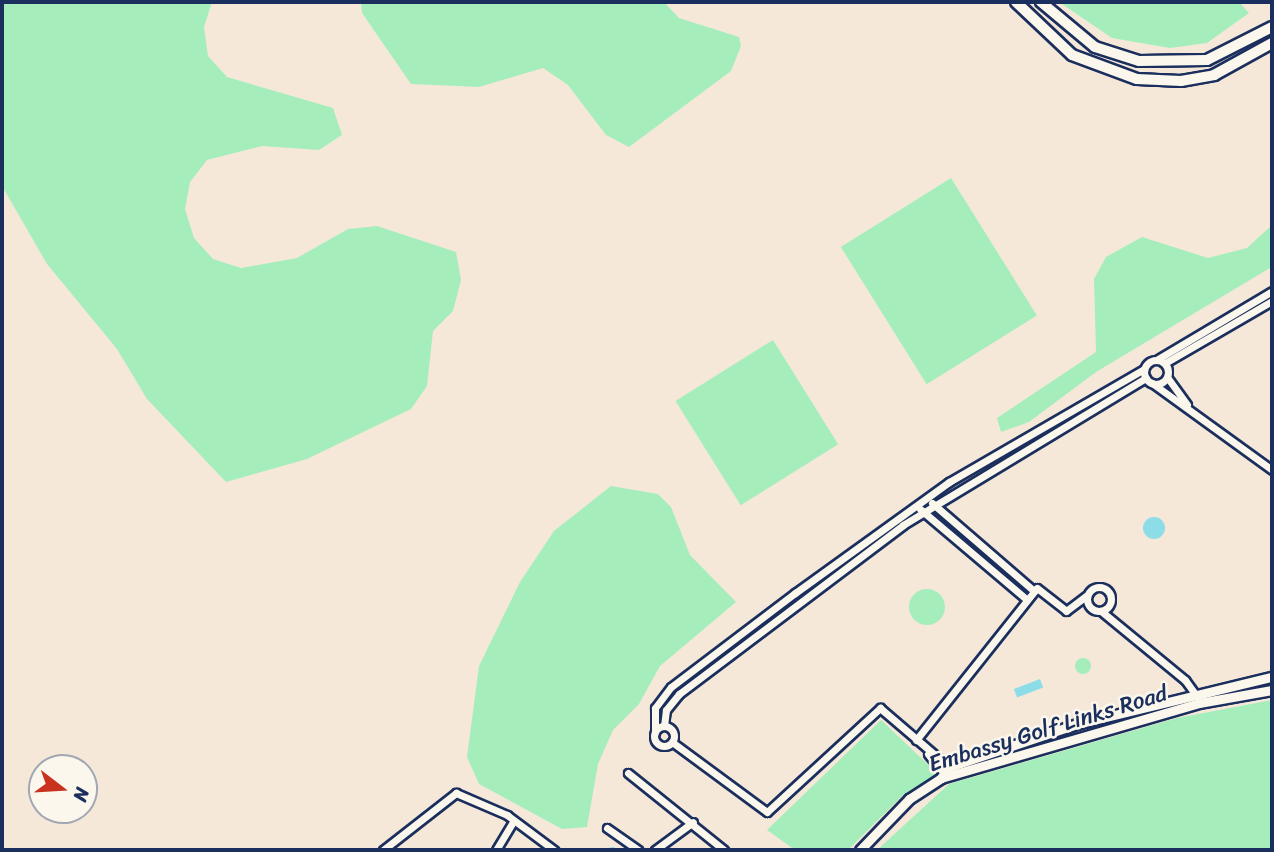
<!DOCTYPE html>
<style>
body{margin:0}
#map{position:relative;width:1274px;height:852px;overflow:hidden;background:#f5e8d9;font-family:Sriracha,sans-serif}
div>[style]{position:absolute}
.green>*{inset:0;background:#a5eebc;transform-origin:0 0}
.round{border-radius:50%}
.water>*{inset:0;background:#8ddde9;transform-origin:0 0}
.stream>*{height:2.5px;margin:-1.25px;padding:0 1.25px;transform-origin:1.25px;border-radius:1.25px;background:#8ddde9}
.roads{filter:drop-shadow(2px 0 #1b2f5e) drop-shadow(-2px 0 #1b2f5e) drop-shadow(0 2px #1b2f5e) drop-shadow(0 -2px #1b2f5e)}
.minor>*{height:7px;margin:-3.5px;padding:0 3.5px;transform-origin:3.5px;border-radius:3.5px;background:#fbf7ec}
.minor>.ring{margin:-3.5px;padding:0;box-sizing:content-box;background:none;border:7px solid #fbf7ec;border-radius:50%}
.tertiary>*{height:9px;margin:-4.5px;padding:0 4.5px;transform-origin:4.5px;border-radius:4.5px;background:#fbf7ec}
.primary>*{height:10px;margin:-5px;padding:0 5px;transform-origin:5px;border-radius:5px;background:#fbf7ec}
span{translate:-50% -50%;white-space:nowrap;text-align:center;line-height:1.15;-webkit-text-stroke:5px #fbf7ec;paint-order:stroke}
.street-label{font-size:23px;color:#1b2f5e}
.frame{position:absolute;inset:0;border:4px solid #1b2f5e;pointer-events:none}
.north{position:absolute;left:28px;top:754px;width:70px;height:70px;box-sizing:border-box;background:#fbf7ec;border:2px solid #a1a7b3;border-radius:50%;rotate:107deg;font-size:19px;font-weight:700;line-height:28px;text-align:center;color:#1b2f5e}
.north::after{content:'';display:block;margin:auto;width:24px;height:32px;background:#c8321e;clip-path:polygon(50% 0,100% 100%,50% 72%,0 100%)}
</style>
<div id="map">
<div class="green">
<i style="clip-path:polygon(2px 2px,212px 2px,204px 27px,208px 56px,227px 77px,333px 108px,342px 135px,319px 150px,262px 146px,207px 160px,190px 182px,185px 209px,194px 238px,213px 259px,241px 268px,297px 258px,348px 229px,377px 226px,456px 252px,461px 280px,453px 311px,433px 331px,427px 386px,411px 409px,307px 459px,226px 482px,147px 399px,117px 349px,47px 264px,2px 186px)"></i>
<i style="clip-path:polygon(361px 2px,664px 2px,679px 18px,739px 37px,741px 46px,731px 71px,629px 147px,606px 135px,568px 85px,543px 68px,479px 87px,411px 84px,362px 13px)"></i>
<i style="clip-path:polygon(1059px 2px,1239px 2px,1249px 13px,1207px 43px,1170px 48px,1112px 38px)"></i>
<i style="left:951px;top:178px;width:162px;height:130px;rotate:58deg"></i>
<i style="clip-path:polygon(1272px 225px,1270px 268px,1096px 372px,1029px 422px,1001px 432px,997px 418px,1096px 352px,1094px 279px,1106px 257px,1142px 237px,1208px 258px,1247px 248px)"></i>
<i style="left:773px;top:340px;width:123px;height:115px;rotate:58deg"></i>
<i style="clip-path:polygon(611px 486px,658px 494px,671px 507px,690px 555px,736px 602px,660px 666px,639px 704px,613px 730px,598px 764px,587px 827px,562px 829px,479px 784px,467px 757px,479px 666px,520px 582px,554px 531px)"></i>
<i class="round" style="left:909px;top:589px;width:36px;height:36px"></i>
<i class="round" style="left:1075px;top:658px;width:16px;height:16px"></i>
<i style="clip-path:polygon(1272px 700px,1272px 850px,877px 850px,949px 784px,1177px 718px)"></i>
<i style="clip-path:polygon(881px 720px,938px 774px,903px 795px,848px 850px,795px 850px,767px 830px)"></i>
</div>
<div class="water">
<i class="round" style="left:1143px;top:517px;width:22px;height:22px"></i>
<i style="left:1040px;top:679px;width:9px;height:28px;rotate:69deg"></i>
</div>
<div class="stream">
<i style="left:602px;top:850px;width:11px;rotate:-10deg"></i>
</div>
<div class="roads">
<div class="minor">
<i style="left:1158px;top:359px;width:133px;rotate:-30.8deg"></i>
<i class="ring" style="left:1144px;top:360px;width:17px;height:17px"></i>
<i style="left:1165px;top:363px;width:124px;rotate:-30.1deg"></i>
<i style="left:1167px;top:377px;width:34px;rotate:54deg"></i>
<i style="left:1152px;top:383px;width:148px;rotate:35.9deg"></i>
<i style="left:932px;top:503px;width:135px;rotate:40.8deg"></i>
<i style="left:920px;top:509px;width:139px;rotate:40.3deg"></i>
<i class="ring" style="left:1087px;top:587px;width:17px;height:17px"></i>
<i style="left:1101px;top:611px;width:109px;rotate:39.4deg"></i>
<i style="left:1185px;top:680px;width:22px;rotate:54deg"></i>
<i style="left:664px;top:726px;width:16px;rotate:-83deg"></i>
<i style="left:666px;top:710px;width:21px;rotate:-51deg"></i>
<i style="left:679px;top:694px;width:281px;rotate:-37deg"></i>
<i style="left:903px;top:525px;width:284px;rotate:-31.2deg"></i>
<i class="ring" style="left:654px;top:726px;width:13px;height:13px"></i>
<i style="left:655px;top:732px;width:24px;rotate:-90deg"></i>
<i style="left:655px;top:708px;width:26px;rotate:-53deg"></i>
<i style="left:671px;top:687px;width:156px;rotate:-37.2deg"></i>
<i style="left:795px;top:593px;width:190px;rotate:-35.8deg"></i>
<i style="left:949px;top:482px;width:225px;rotate:-30.1deg"></i>
<i style="left:916px;top:740px;width:194px;rotate:-51.5deg"></i>
<i style="left:1037px;top:588px;width:37px;rotate:38deg"></i>
<i style="left:1066px;top:611px;width:26px;rotate:-37deg"></i>
<i style="left:672px;top:742px;width:118px;rotate:36.4deg"></i>
<i style="left:767px;top:812px;width:154px;rotate:-42.6deg"></i>
<i style="left:880px;top:708px;width:91px;rotate:40.5deg"></i>
<i style="left:928px;top:754px;width:25px;rotate:50deg"></i>
<i style="left:628px;top:773px;width:123px;rotate:38.7deg"></i>
<i style="left:607px;top:828px;width:38px;rotate:35deg"></i>
<i style="left:383px;top:850px;width:93px;rotate:-38deg"></i>
<i style="left:456px;top:793px;width:56px;rotate:23.3deg"></i>
<i style="left:507px;top:815px;width:59px;rotate:36.7deg"></i>
<i style="left:496px;top:850px;width:33px;rotate:-59deg"></i>
<i style="left:655px;top:850px;width:47px;rotate:-36.4deg"></i>
</div>
<div class="tertiary">
<i style="left:941px;top:778px;width:14px;rotate:-54deg"></i>
<i style="left:949px;top:767px;width:135px;rotate:-18.6deg"></i>
<i style="left:1077px;top:724px;width:201px;rotate:-13.6deg"></i>
<i style="left:860px;top:850px;width:71px;rotate:-46.1deg"></i>
<i style="left:909px;top:799px;width:38px;rotate:-33deg"></i>
<i style="left:941px;top:778px;width:269px;rotate:-16.2deg"></i>
<i style="left:1199px;top:703px;width:74px;rotate:-10.1deg"></i>
</div>
<div class="primary">
<i style="left:1016px;top:2px;width:77px;rotate:43.4deg"></i>
<i style="left:1072px;top:55px;width:69px;rotate:20.3deg"></i>
<i style="left:1137px;top:79px;width:44px;rotate:2.6deg"></i>
<i style="left:1181px;top:81px;width:34px;rotate:-10deg"></i>
<i style="left:1214px;top:75px;width:66px;rotate:-28.9deg"></i>
<i style="left:1041px;top:2px;width:70px;rotate:39.8deg"></i>
<i style="left:1095px;top:47px;width:46px;rotate:17.7deg"></i>
<i style="left:1139px;top:61px;width:68px;rotate:-0.8deg"></i>
<i style="left:1207px;top:60px;width:73px;rotate:-26.9deg"></i>
</div>
</div>
<div class="street-label">
<span style="left:1048px;top:729px;rotate:-17deg">Embassy Golf Links Road</span>
</div>
<div class="frame"></div>
<div class="north">N</div>
</div>
